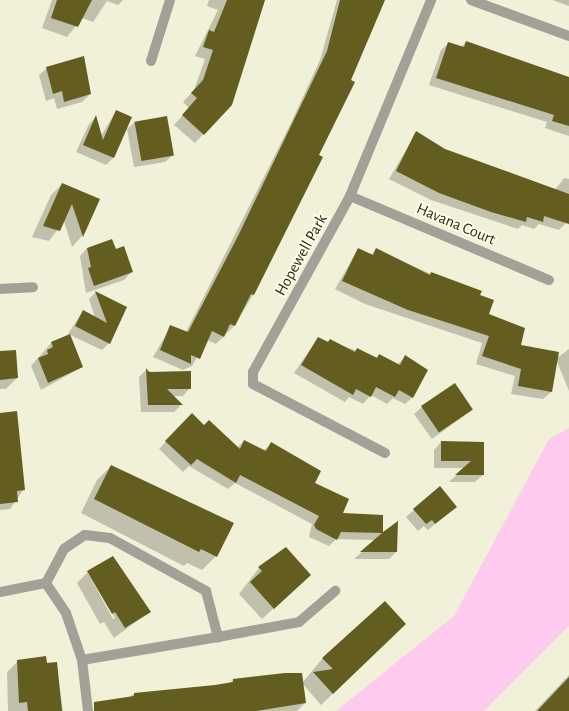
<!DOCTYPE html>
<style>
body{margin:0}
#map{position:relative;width:569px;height:711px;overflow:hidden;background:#f1f0d8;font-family:"Alegreya Sans",sans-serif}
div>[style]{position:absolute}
.green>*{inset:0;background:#fecaed}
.shadow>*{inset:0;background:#0003}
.building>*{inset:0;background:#635e1f;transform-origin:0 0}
.minor>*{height:10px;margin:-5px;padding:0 5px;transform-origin:5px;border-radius:5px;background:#a1a197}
span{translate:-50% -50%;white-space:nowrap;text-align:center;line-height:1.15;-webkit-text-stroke:4px #fefde5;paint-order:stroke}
.street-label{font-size:16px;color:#292820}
</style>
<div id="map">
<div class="green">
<i style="clip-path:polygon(569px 428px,569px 626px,484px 711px,336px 711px,454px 616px,549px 439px)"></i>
</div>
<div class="shadow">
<i style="clip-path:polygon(52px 0,123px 0,118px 5px,107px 1px,93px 22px,82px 18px,67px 37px,42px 28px)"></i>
<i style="clip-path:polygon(209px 0,265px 0,231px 104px,195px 143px,174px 125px,189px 108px,183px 102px,194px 90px,205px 59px,195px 56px,218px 10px,207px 6px)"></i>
<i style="clip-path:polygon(337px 0,384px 0,318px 155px,321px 157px,253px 295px,234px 326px,216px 344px,207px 340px,192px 366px,183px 370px,153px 357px,171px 326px,186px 332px,290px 125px,320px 60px)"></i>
<i style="clip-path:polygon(552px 0,569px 0,569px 6px)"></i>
<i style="clip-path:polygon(466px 42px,569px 79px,569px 136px,545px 128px,547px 122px,429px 85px,441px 50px,449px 43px,461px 47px)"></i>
<i style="clip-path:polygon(47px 68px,90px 94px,82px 102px,57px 109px,54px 98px,46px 101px,39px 75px)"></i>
<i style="clip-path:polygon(116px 111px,131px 118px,113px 158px,106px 165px,76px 152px,89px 124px,96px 117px,101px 136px)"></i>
<i style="clip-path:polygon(135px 122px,173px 155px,165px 162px,134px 167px,127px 129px)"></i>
<i style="clip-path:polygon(416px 133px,445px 150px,555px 190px,564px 178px,569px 179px,569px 225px,567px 222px,559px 230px,539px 224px,534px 229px,522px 225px,518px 229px,431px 200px,389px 179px)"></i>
<i style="clip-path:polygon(62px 184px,98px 200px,82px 236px,72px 247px,64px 221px,49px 241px,32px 237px,51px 195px)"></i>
<i style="clip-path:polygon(87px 248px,131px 272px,124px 280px,86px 293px,80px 256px)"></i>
<i style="clip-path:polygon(358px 249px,371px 255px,376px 249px,479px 296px,488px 314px,520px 346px,557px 358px,569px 349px,569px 391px,556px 359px,551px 392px,543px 399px,511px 394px,515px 376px,476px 364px,482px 343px,365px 304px,335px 289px)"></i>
<i style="clip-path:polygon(96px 292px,125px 308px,109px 343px,102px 350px,68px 334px,83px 311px,95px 318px,89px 299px)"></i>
<i style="clip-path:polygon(318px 338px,398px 364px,405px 357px,413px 397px,405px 404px,393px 398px,387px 404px,371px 395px,363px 404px,349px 397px,345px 402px,294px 373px)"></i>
<i style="clip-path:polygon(52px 342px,82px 367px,41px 390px,31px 366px)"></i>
<i style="clip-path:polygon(0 351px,17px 378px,6px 389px,0 389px)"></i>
<i style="clip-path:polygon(146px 370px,190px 388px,183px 396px,172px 396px,181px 405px,174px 412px,141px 412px,139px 377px)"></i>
<i style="clip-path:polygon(422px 407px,472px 410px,432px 439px,414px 414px)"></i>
<i style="clip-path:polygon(0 414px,24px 489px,10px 509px,0 510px)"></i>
<i style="clip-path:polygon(184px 422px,204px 427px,237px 448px,244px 441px,263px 451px,271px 444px,341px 514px,382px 516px,382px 534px,397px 523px,396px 552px,389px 559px,354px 559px,375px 540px,336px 539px,329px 546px,309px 537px,312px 524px,235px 483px,228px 489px,189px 466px,183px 472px,159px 449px)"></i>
<i style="clip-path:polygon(441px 442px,483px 443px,483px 475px,475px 482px,449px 482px,464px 468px,434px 468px,434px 450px)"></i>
<i style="clip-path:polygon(111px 466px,216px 556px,202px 570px,187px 563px,184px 566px,81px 513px,97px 480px)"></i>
<i style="clip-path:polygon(440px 488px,455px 507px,428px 530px,424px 526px,418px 531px,406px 517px)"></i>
<i style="clip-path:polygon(286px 549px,310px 575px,262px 619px,239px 594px,259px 568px)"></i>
<i style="clip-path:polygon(evenodd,88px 572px,149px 612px,114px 638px,104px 622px,100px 624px,77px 583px,88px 572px,88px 573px,90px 573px,115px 618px,113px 619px,88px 573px)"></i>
<i style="clip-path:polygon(385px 602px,394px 635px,321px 705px,302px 683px,305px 703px,297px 711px,108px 711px,134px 694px,229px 684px,233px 680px,302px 683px,322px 659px)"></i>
<i style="clip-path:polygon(18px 661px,56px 663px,63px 711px,8px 711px,7px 672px)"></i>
<i style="clip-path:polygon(569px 675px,569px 711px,535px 711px)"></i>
</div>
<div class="building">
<i style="clip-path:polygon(57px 0,92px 0,78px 27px,51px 18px)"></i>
<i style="clip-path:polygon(227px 0,265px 0,232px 105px,204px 135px,182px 115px,197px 98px,191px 93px,203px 80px,213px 50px,203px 47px,209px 30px,214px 32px)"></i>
<i style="clip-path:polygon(340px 0,385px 0,351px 80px,355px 82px,319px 155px,323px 157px,254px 295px,251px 294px,235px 326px,230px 324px,224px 337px,212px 331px,200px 359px,191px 355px,191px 364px,160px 350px,170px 325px,188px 332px,238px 236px,327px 51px)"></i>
<i style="clip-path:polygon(466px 41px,569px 77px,569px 126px,552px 121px,554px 115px,436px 78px,448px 42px,464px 47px)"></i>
<i style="clip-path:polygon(84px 56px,91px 94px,64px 102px,62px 91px,53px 94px,46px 67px)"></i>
<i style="clip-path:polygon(116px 110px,132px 117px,114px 158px,83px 145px,96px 115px,103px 140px)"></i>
<i style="left:167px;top:116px;width:40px;height:33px;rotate:80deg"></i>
<i style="clip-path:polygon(416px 131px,445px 149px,569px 194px,569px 224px,544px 216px,543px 222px,527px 217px,526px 222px,491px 212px,439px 193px,396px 171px)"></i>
<i style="clip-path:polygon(62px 183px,100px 199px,83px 237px,72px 204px,60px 231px,43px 226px)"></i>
<i style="clip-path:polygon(112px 239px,116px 249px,124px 246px,133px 272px,94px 286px,88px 268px,91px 267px,87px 248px)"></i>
<i style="clip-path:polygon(358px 248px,373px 255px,376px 248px,430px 275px,431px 272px,482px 291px,480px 295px,494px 300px,489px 314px,525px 328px,521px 345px,559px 352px,552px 392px,518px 386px,521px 369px,482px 356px,489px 336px,408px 310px,342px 281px)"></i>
<i style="clip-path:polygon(95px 291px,127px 307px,110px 344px,75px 326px,83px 310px,107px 323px)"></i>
<i style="clip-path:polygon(70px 334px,83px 367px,48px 383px,38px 358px,48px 354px,47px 350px,53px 347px,51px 342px)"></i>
<i style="clip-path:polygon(318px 337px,328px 342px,330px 339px,355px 352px,357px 348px,377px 358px,379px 354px,400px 365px,405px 355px,428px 370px,413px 398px,399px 390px,395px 397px,376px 387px,371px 397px,356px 389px,353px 395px,301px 365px)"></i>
<i style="clip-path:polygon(16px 350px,18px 378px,0 380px,0 351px)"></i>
<i style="clip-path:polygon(146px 368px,149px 372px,191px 371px,191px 389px,167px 389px,183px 405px,148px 405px)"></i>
<i style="left:455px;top:383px;width:32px;height:41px;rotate:56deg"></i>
<i style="clip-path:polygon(17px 411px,25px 490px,17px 491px,18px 502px,0 504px,0 413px)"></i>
<i style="clip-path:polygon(192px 413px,204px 425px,209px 420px,240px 449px,244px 440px,266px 451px,271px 442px,321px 471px,315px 483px,349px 499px,343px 513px,383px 515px,383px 532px,398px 521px,397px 552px,360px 552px,382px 533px,341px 532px,337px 540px,316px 529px,314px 525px,319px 516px,240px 475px,236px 483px,197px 459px,191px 465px,165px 441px)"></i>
<i style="clip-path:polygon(441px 441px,484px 442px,484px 475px,455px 475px,471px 461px,441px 461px)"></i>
<i style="clip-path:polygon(111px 465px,234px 523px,217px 557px,201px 549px,199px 552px,94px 499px)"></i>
<i style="clip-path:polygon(440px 486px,457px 507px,435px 524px,432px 520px,426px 524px,413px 509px)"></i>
<i style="clip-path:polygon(286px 547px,311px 575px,274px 609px,250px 582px,262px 571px,258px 567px)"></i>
<i style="clip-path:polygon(113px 556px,151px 612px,125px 628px,115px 612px,112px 614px,87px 571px)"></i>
<i style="clip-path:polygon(385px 601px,406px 624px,333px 694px,313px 672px,333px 669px,322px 658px)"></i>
<i style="clip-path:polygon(46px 656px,47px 663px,57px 662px,62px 711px,28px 711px,27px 702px,19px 703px,17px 660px)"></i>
<i style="clip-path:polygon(285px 673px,302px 673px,306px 703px,256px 711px,94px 711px,94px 702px,134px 696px,134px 693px,215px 685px,233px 682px,233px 679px)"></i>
<i style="clip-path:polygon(569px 677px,569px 711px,537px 711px)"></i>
</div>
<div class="minor">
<i style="left:471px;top:0;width:104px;rotate:20.2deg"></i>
<i style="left:151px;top:61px;width:64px;rotate:-72.7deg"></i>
<i style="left:350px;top:196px;width:216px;rotate:22.9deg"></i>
<i style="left:0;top:289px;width:33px;rotate:-3deg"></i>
<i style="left:385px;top:453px;width:149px;rotate:-152.4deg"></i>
<i style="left:253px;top:384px;width:12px;rotate:-90deg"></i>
<i style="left:253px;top:372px;width:201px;rotate:-61.1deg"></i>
<i style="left:350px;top:196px;width:212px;rotate:-67.5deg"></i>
<i style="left:85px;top:535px;width:25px;rotate:7deg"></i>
<i style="left:110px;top:538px;width:110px;rotate:28.9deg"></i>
<i style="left:206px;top:591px;width:48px;rotate:75.4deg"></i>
<i style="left:218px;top:637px;width:138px;rotate:170.4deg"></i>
<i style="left:82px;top:660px;width:50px;rotate:-108.8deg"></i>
<i style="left:66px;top:613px;width:36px;rotate:-124deg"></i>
<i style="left:46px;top:583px;width:38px;rotate:-62deg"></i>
<i style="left:64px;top:549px;width:25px;rotate:-34deg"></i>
<i style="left:0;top:592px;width:47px;rotate:-11.1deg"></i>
<i style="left:218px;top:637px;width:82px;rotate:-10.5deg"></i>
<i style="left:299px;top:622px;width:48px;rotate:-40.7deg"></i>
<i style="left:82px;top:660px;width:51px;rotate:83.3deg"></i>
</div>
<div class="street-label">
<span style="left:456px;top:224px;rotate:23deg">Havana Court</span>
<span style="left:301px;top:255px;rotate:-61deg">Hopewell Park</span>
</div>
</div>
